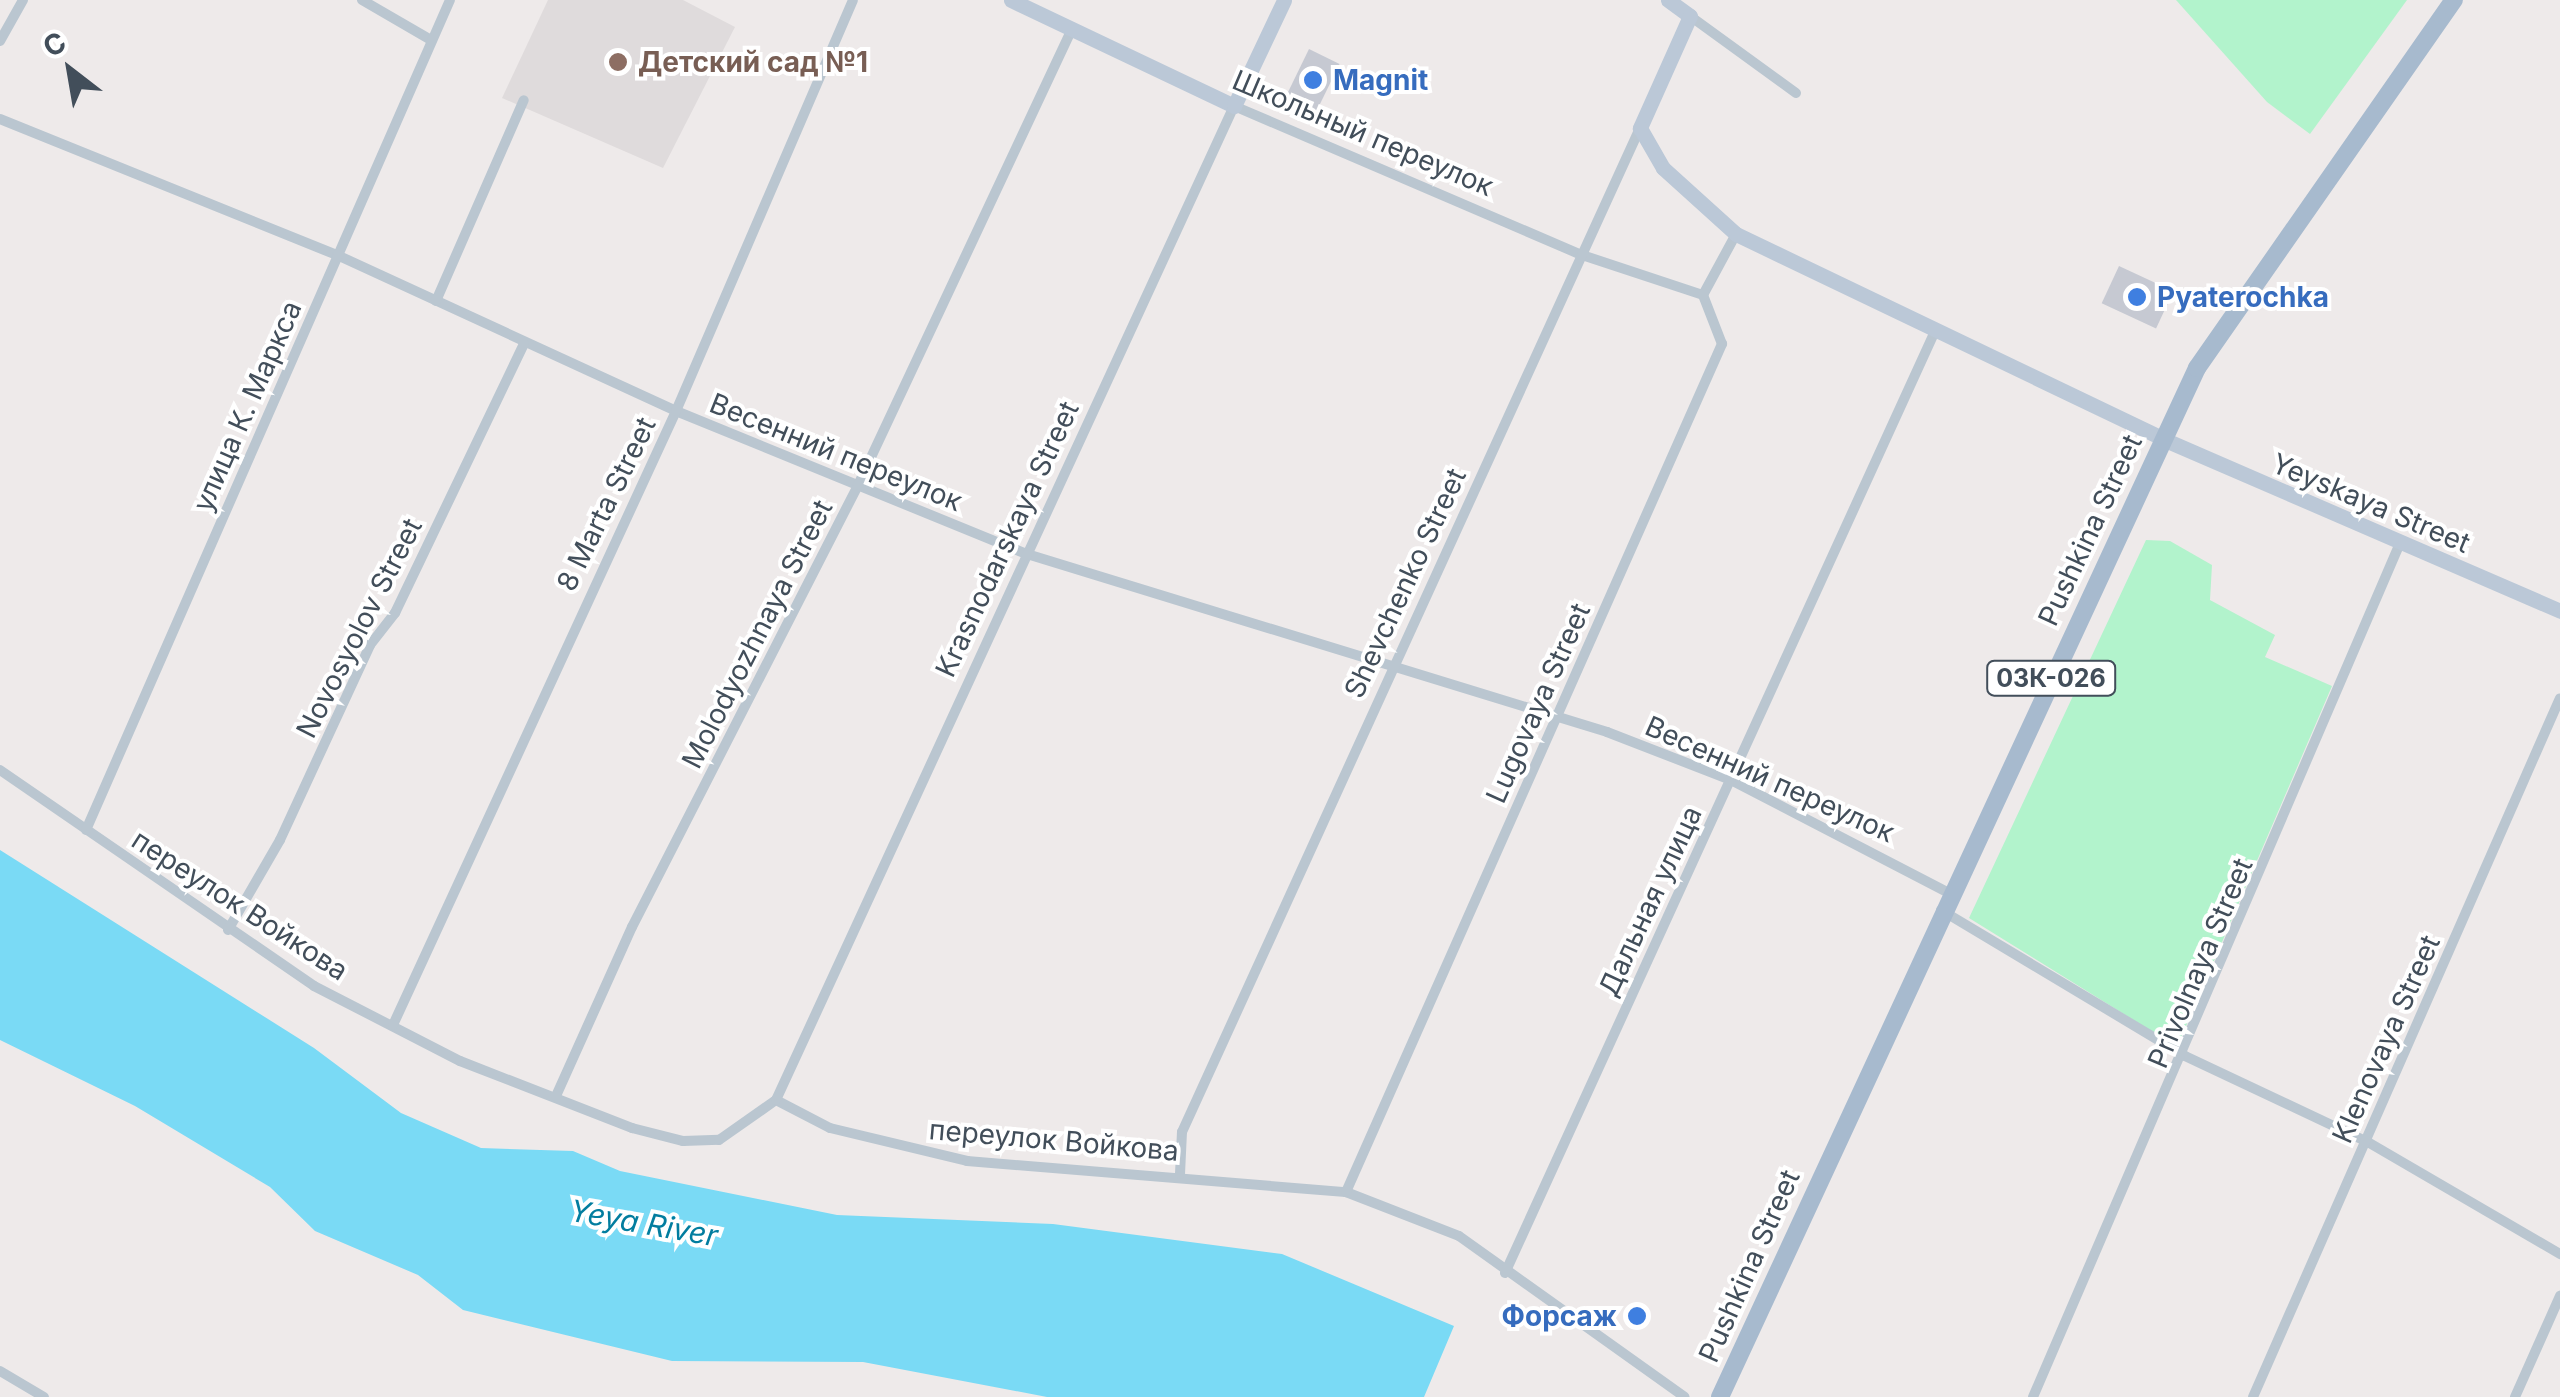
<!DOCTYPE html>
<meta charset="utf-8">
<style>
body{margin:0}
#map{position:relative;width:2560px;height:1397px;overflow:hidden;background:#eeeaea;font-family:Inter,sans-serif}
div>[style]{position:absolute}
.education>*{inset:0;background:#dfdbdc}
.green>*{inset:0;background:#b2f3cc}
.water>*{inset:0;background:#7adaf5}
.building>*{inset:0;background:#c6c9d2;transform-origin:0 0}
.street>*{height:10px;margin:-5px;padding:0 5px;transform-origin:5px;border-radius:5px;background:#bac6d0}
.secondary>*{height:15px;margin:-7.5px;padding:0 7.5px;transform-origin:7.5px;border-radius:7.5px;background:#bbc8d7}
.primary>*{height:18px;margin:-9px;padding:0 9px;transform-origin:9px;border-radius:9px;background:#a7bace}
.dots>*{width:28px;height:28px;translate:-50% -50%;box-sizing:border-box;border:5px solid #fff;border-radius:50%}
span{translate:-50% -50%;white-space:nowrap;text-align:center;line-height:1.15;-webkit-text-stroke:8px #fff;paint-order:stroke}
.shield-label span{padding:2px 8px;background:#fff;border:2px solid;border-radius:8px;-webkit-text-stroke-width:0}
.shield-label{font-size:25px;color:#424e5a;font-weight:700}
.education-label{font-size:28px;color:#785e54;font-weight:700}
.left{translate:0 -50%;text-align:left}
.shop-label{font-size:28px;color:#366cbe;font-weight:700}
.right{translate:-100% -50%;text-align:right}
.street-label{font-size:28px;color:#424e5a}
.water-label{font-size:30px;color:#027d9f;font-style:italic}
.north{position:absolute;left:20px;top:20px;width:100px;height:100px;-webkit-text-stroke:8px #fff;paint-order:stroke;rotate:329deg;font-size:28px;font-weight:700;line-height:40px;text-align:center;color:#424e5a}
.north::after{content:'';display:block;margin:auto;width:35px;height:45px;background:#424e5a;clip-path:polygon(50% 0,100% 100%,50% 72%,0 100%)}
</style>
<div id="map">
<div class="education">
<i style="clip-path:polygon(548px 0,683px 0,735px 27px,663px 168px,502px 98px)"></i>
</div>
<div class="green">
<i style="clip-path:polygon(2176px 0,2407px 0,2310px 134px,2267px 102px)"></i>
<i style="clip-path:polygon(2146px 540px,2170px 541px,2212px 565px,2210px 600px,2275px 635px,2265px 657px,2332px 686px,2177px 1047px,1969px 918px)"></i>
</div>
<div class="water">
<i style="clip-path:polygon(0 850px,314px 1048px,401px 1113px,481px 1148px,573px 1151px,620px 1171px,837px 1215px,1053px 1224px,1282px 1254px,1454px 1326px,1424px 1397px,1047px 1397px,863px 1362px,672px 1361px,463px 1310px,418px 1275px,315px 1231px,270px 1187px,135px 1106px,0 1040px)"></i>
</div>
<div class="building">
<i style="left:1309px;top:49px;width:34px;height:53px;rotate:26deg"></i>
<i style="left:2119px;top:266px;width:60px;height:41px;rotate:25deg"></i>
</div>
<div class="street">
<i style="left:362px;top:0;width:80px;rotate:30.1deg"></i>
<i style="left:1690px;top:16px;width:131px;rotate:36deg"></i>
<i style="left:0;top:41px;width:47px;rotate:-60.7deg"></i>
<i style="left:0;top:119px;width:363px;rotate:22deg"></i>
<i style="left:337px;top:255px;width:373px;rotate:24.7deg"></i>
<i style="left:676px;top:411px;width:379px;rotate:22.2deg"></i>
<i style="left:1027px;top:554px;width:607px;rotate:17.06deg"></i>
<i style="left:1607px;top:732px;width:133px;rotate:21.2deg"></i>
<i style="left:1731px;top:780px;width:246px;rotate:27.4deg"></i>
<i style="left:436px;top:301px;width:219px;rotate:-66.4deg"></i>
<i style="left:0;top:770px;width:381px;rotate:34.5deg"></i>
<i style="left:314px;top:986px;width:164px;rotate:27.2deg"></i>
<i style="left:460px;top:1061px;width:185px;rotate:21.3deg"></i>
<i style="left:632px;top:1128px;width:53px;rotate:14.3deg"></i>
<i style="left:683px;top:1141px;width:36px;rotate:-2deg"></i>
<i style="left:719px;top:1140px;width:70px;rotate:-35.1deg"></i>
<i style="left:776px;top:1100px;width:61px;rotate:27.4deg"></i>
<i style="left:830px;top:1128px;width:141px;rotate:13.5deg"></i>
<i style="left:967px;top:1161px;width:380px;rotate:4.7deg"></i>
<i style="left:1346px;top:1192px;width:121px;rotate:21.3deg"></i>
<i style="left:1459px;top:1236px;width:277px;rotate:35.5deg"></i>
<i style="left:86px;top:830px;width:906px;rotate:-66.32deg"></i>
<i style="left:1941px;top:910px;width:284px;rotate:30.9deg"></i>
<i style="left:2185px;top:1056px;width:200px;rotate:25.2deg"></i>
<i style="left:2366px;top:1141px;width:225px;rotate:30.2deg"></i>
<i style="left:228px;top:930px;width:104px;rotate:-60deg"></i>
<i style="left:280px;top:840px;width:215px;rotate:-65.2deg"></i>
<i style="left:370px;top:645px;width:41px;rotate:-52deg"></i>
<i style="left:395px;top:613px;width:298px;rotate:-64.4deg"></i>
<i style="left:393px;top:1025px;width:676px;rotate:-65.25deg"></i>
<i style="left:676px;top:411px;width:447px;rotate:-66.7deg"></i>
<i style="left:556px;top:1096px;width:185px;rotate:-65.8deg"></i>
<i style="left:632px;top:927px;width:496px;rotate:-62.9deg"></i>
<i style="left:858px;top:485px;width:504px;rotate:-64.86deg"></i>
<i style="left:776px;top:1100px;width:1094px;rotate:-65.26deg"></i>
<i style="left:1234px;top:106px;width:379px;rotate:23.2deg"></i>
<i style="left:1582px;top:255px;width:127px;rotate:18.3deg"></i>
<i style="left:1180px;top:1174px;width:42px;rotate:-87.3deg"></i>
<i style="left:1182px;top:1132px;width:1104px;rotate:-65.48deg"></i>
<i style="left:1346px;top:1192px;width:928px;rotate:-66.09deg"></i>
<i style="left:1722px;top:344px;width:53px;rotate:-111.2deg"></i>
<i style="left:1703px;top:295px;width:69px;rotate:-61.6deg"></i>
<i style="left:1505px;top:1273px;width:1038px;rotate:-65.46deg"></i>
<i style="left:0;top:1371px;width:51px;rotate:30.6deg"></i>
<i style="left:2033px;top:1397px;width:930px;rotate:-66.74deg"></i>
<i style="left:2253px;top:1397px;width:763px;rotate:-66.29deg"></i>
<i style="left:2515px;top:1397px;width:111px;rotate:-66deg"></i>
</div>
<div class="secondary">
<i style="left:1011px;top:0;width:247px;rotate:25.4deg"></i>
<i style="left:1234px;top:106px;width:117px;rotate:-64.7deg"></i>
<i style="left:1668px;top:0;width:27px;rotate:36deg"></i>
<i style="left:1690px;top:16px;width:123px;rotate:114.1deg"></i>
<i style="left:1640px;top:128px;width:46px;rotate:60.1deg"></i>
<i style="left:1663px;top:168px;width:98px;rotate:42.1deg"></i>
<i style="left:1736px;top:234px;width:474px;rotate:25.6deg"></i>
<i style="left:2163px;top:439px;width:433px;rotate:23.4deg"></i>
</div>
<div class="primary">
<i style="left:1720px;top:1397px;width:1134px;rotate:-65.13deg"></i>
<i style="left:2197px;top:368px;width:449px;rotate:-55.1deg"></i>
</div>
<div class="dots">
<i style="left:618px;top:62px;background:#8d6e63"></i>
<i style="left:1313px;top:80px;background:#3f7fe0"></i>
<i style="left:2137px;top:297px;background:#3f7fe0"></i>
<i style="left:1637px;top:1316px;background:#3f7fe0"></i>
</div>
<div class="shield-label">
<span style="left:2051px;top:678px">03К-026</span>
</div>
<div class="education-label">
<span class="left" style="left:638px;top:62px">Детский сад №1</span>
</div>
<div class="shop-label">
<span class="left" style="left:1333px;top:80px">Magnit</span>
<span class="left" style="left:2157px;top:297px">Pyaterochka</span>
<span class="right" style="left:1617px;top:1316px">Форсаж</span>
</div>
<div class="street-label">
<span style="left:1363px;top:133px;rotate:23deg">Школьный переулок</span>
<span style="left:247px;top:406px;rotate:-66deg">улица К. Маркса</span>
<span style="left:836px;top:452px;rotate:22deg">Весенний переулок</span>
<span style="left:2371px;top:503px;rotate:23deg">Yeyskaya Street</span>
<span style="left:606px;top:504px;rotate:-64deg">8 Marta Street</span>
<span style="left:2090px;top:530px;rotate:-65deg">Pushkina Street</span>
<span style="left:1007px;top:539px;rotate:-65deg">Krasnodarskaya Street</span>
<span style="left:1405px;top:583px;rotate:-65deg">Shevchenko Street</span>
<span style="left:359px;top:628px;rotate:-63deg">Novosyolov Street</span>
<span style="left:757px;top:634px;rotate:-63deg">Molodyozhnaya Street</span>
<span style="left:1538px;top:703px;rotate:-66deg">Lugovaya Street</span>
<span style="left:1770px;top:779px;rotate:24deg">Весенний переулок</span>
<span style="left:1650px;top:901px;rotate:-65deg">Дальная улица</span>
<span style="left:240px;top:905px;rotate:33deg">переулок Войкова</span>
<span style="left:2200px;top:963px;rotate:-67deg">Privolnaya Street</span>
<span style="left:2386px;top:1039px;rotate:-66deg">Klenovaya Street</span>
<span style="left:1054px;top:1140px;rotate:5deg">переулок Войкова</span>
<span style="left:1749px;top:1266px;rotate:-66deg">Pushkina Street</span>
</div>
<div class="water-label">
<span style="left:644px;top:1223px;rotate:10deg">Yeya River</span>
</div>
<div class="north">С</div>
</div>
